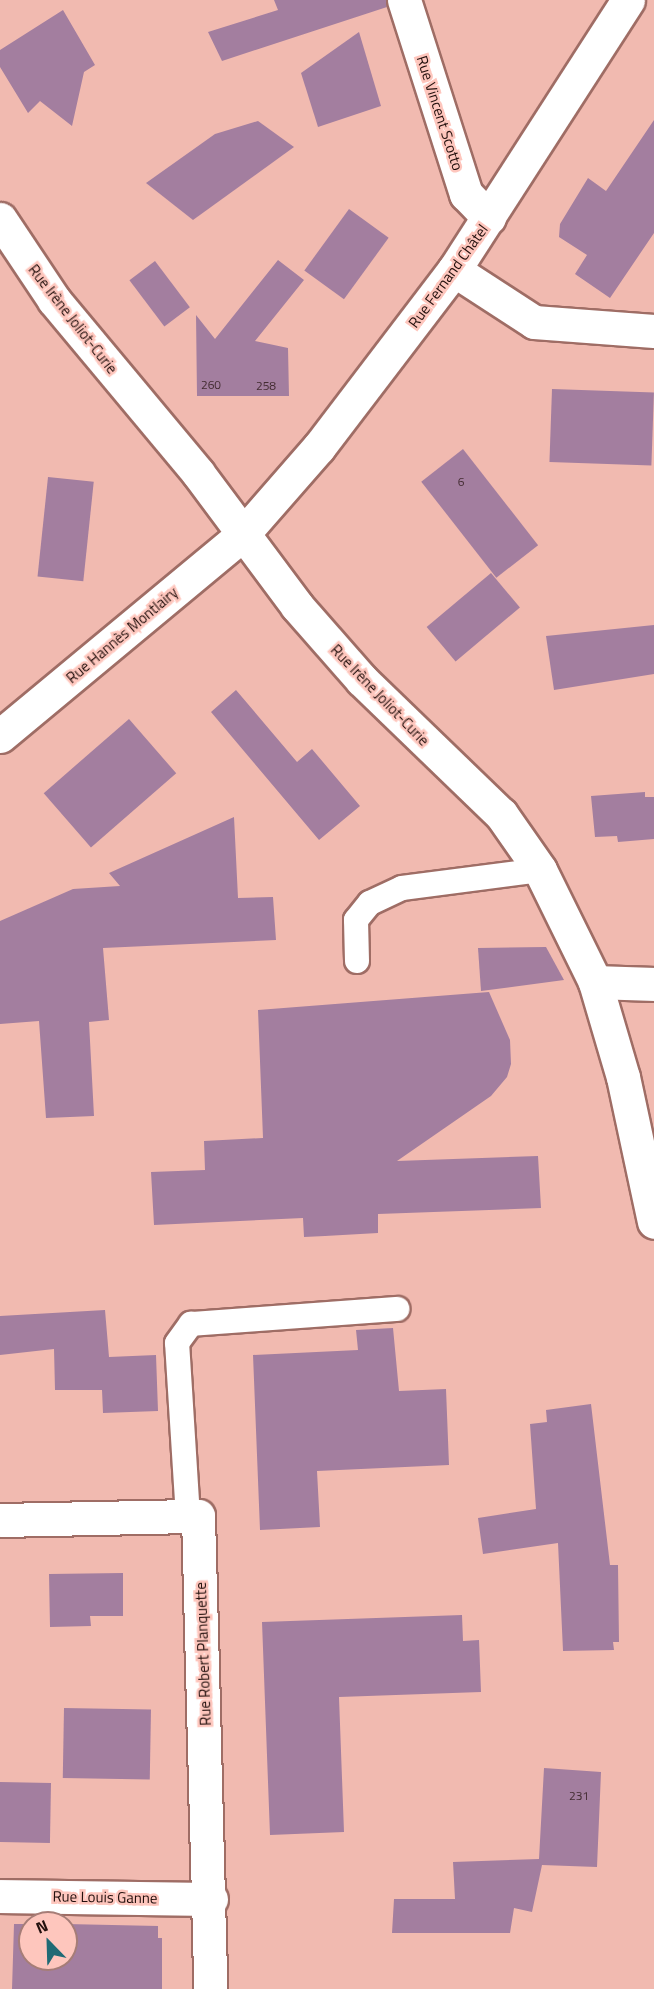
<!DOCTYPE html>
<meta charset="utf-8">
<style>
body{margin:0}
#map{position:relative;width:654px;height:1989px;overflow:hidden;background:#f1bab0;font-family:"Titillium Web",sans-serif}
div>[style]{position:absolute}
.building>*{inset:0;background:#a37e9f;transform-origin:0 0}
.roads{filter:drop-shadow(2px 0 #9f6d65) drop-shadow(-2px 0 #9f6d65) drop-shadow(0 2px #9f6d65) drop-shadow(0 -2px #9f6d65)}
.lane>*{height:24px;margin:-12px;padding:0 12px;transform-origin:12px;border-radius:12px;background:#fff}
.street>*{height:33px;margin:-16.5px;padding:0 16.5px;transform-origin:16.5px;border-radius:16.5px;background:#fff}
.secondary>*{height:33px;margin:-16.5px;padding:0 16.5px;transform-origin:16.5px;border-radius:16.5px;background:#fff}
span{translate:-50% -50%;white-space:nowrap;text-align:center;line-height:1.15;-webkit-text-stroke:5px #fec6bd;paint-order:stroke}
.number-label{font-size:12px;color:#432c32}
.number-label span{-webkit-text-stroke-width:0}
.street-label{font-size:15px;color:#23100d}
.north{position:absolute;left:18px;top:1911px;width:60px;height:60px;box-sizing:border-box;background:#fec6bd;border:2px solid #a67d77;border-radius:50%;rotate:337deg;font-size:16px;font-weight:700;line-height:24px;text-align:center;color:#23100d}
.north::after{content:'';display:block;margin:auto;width:21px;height:27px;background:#206a75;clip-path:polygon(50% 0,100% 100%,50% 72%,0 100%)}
</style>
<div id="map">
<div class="building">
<i style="clip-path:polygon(274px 0,386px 0,387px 7px,222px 61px,208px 32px,278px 10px)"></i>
<i style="clip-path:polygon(63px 10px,95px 65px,84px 72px,72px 126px,40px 101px,28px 113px,0 67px,0 50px)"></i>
<i style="clip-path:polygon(359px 32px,381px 106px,318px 127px,301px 73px)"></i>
<i style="clip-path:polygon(654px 120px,654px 233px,610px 298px,575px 274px,587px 255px,559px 237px,560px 224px,588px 178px,606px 191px)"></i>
<i style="clip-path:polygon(258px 121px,294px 147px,193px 220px,146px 183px,215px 134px)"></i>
<i style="left:349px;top:209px;width:49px;height:76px;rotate:36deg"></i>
<i style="clip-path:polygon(278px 260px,304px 280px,255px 341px,288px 348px,289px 396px,197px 396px,196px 315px,215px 339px)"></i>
<i style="left:155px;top:261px;width:58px;height:32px;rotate:53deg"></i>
<i style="left:552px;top:389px;width:102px;height:73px;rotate:2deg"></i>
<i style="left:463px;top:449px;width:122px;height:53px;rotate:52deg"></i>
<i style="left:48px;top:477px;width:46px;height:100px;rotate:6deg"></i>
<i style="left:491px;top:573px;width:45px;height:84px;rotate:50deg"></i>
<i style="clip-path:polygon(654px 625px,654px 674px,554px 690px,546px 636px)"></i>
<i style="clip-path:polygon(236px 690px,297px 762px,312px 749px,360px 806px,319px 840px,211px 712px)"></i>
<i style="left:129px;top:719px;width:72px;height:113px;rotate:49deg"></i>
<i style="clip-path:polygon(645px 792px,645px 797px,654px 797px,654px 839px,618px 842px,617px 836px,595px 837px,591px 796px)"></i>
<i style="clip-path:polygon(234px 817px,238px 898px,273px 897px,276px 940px,103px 948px,109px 1020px,89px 1022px,94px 1116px,46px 1118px,39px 1021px,0 1024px,0 921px,73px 889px,120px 886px,109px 873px)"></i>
<i style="clip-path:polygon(546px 947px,564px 980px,481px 991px,478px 948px)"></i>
<i style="clip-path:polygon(489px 992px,510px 1040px,511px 1064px,507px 1077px,491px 1096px,397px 1161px,538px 1156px,541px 1208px,378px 1214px,378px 1233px,325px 1236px,304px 1237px,303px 1218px,154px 1225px,151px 1172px,205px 1170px,204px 1141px,263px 1138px,258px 1010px)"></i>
<i style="clip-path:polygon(105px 1310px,109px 1357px,156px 1355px,158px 1411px,103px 1413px,102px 1390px,55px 1390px,54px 1349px,0 1355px,0 1316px)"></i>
<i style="clip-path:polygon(393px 1328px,399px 1391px,446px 1389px,449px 1465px,317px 1471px,320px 1527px,260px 1530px,253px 1355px,358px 1350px,356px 1330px)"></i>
<i style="clip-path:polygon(591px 1404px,610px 1565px,618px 1565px,619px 1642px,613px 1642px,614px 1650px,563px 1651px,558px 1543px,483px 1554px,478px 1518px,536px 1509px,530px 1424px,547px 1422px,546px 1410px)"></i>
<i style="clip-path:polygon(123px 1573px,123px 1616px,90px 1616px,91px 1626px,50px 1627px,49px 1574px)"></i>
<i style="clip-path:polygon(462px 1615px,463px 1641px,479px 1640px,481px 1692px,339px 1697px,344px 1832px,270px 1835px,262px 1622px)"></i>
<i style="left:64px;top:1708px;width:87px;height:70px;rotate:1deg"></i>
<i style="clip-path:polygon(544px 1768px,601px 1772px,597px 1867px,542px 1865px,532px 1912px,514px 1908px,510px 1933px,392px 1933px,394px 1899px,455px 1899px,453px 1862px,539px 1859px)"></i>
<i style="left:0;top:1782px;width:51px;height:60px;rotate:1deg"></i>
<i style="clip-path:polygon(14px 1924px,30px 1924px,30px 1959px,66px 1959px,66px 1924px,158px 1926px,158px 1938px,162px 1938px,162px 1989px,12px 1989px)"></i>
</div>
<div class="roads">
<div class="lane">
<i style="left:357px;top:961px;width:41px;rotate:-91.4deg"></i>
<i style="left:356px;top:920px;width:22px;rotate:-51deg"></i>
<i style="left:370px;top:903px;width:35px;rotate:-25deg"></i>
<i style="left:402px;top:888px;width:139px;rotate:-7.4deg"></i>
<i style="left:188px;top:1517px;width:174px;rotate:-93.6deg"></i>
<i style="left:177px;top:1343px;width:24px;rotate:-54deg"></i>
<i style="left:191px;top:1324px;width:207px;rotate:-4.2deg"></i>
</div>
<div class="street">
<i style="left:404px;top:0;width:204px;rotate:72.3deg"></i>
<i style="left:466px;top:194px;width:33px;rotate:46deg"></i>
<i style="left:454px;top:270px;width:95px;rotate:33deg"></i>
<i style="left:534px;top:322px;width:120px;rotate:4.3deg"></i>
<i style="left:595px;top:982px;width:59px;rotate:1.9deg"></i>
<i style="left:0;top:1520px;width:198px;rotate:-1.2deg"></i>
<i style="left:198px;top:1516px;width:473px;rotate:88.5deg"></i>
<i style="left:0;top:1896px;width:211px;rotate:0.8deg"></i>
</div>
<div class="secondary">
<i style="left:0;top:219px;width:97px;rotate:56.3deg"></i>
<i style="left:54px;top:300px;width:225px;rotate:50.2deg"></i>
<i style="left:198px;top:473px;width:166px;rotate:53.3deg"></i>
<i style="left:297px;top:606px;width:98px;rotate:48.7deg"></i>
<i style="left:362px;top:680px;width:193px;rotate:44deg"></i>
<i style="left:501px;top:814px;width:68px;rotate:55.1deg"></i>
<i style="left:540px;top:870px;width:125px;rotate:63.8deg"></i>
<i style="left:595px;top:982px;width:99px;rotate:73.6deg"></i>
<i style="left:623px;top:1077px;width:148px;rotate:77.9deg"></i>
<i style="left:0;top:736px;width:316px;rotate:-39.7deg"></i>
<i style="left:243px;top:534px;width:116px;rotate:-48.9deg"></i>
<i style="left:319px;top:447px;width:223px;rotate:-52.7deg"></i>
<i style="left:454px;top:270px;width:321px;rotate:-57.2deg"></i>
</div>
</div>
<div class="number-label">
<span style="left:211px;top:385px">260</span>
<span style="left:266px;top:386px">258</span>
<span style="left:461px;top:482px">6</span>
<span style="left:579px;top:1796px">231</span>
</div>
<div class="street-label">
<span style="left:440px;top:113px;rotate:72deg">Rue Vincent Scotto</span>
<span style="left:448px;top:276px;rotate:-54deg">Rue Fernand Châtel</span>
<span style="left:73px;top:319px;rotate:52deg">Rue Irène Joliot-Curie</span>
<span style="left:122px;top:635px;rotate:-40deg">Rue Hannès Montlairy</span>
<span style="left:380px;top:695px;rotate:46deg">Rue Irène Joliot-Curie</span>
<span style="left:203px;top:1654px;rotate:-92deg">Rue Robert Planquette</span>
<span style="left:105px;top:1897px;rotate:1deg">Rue Louis Ganne</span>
</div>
<div class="north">N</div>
</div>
